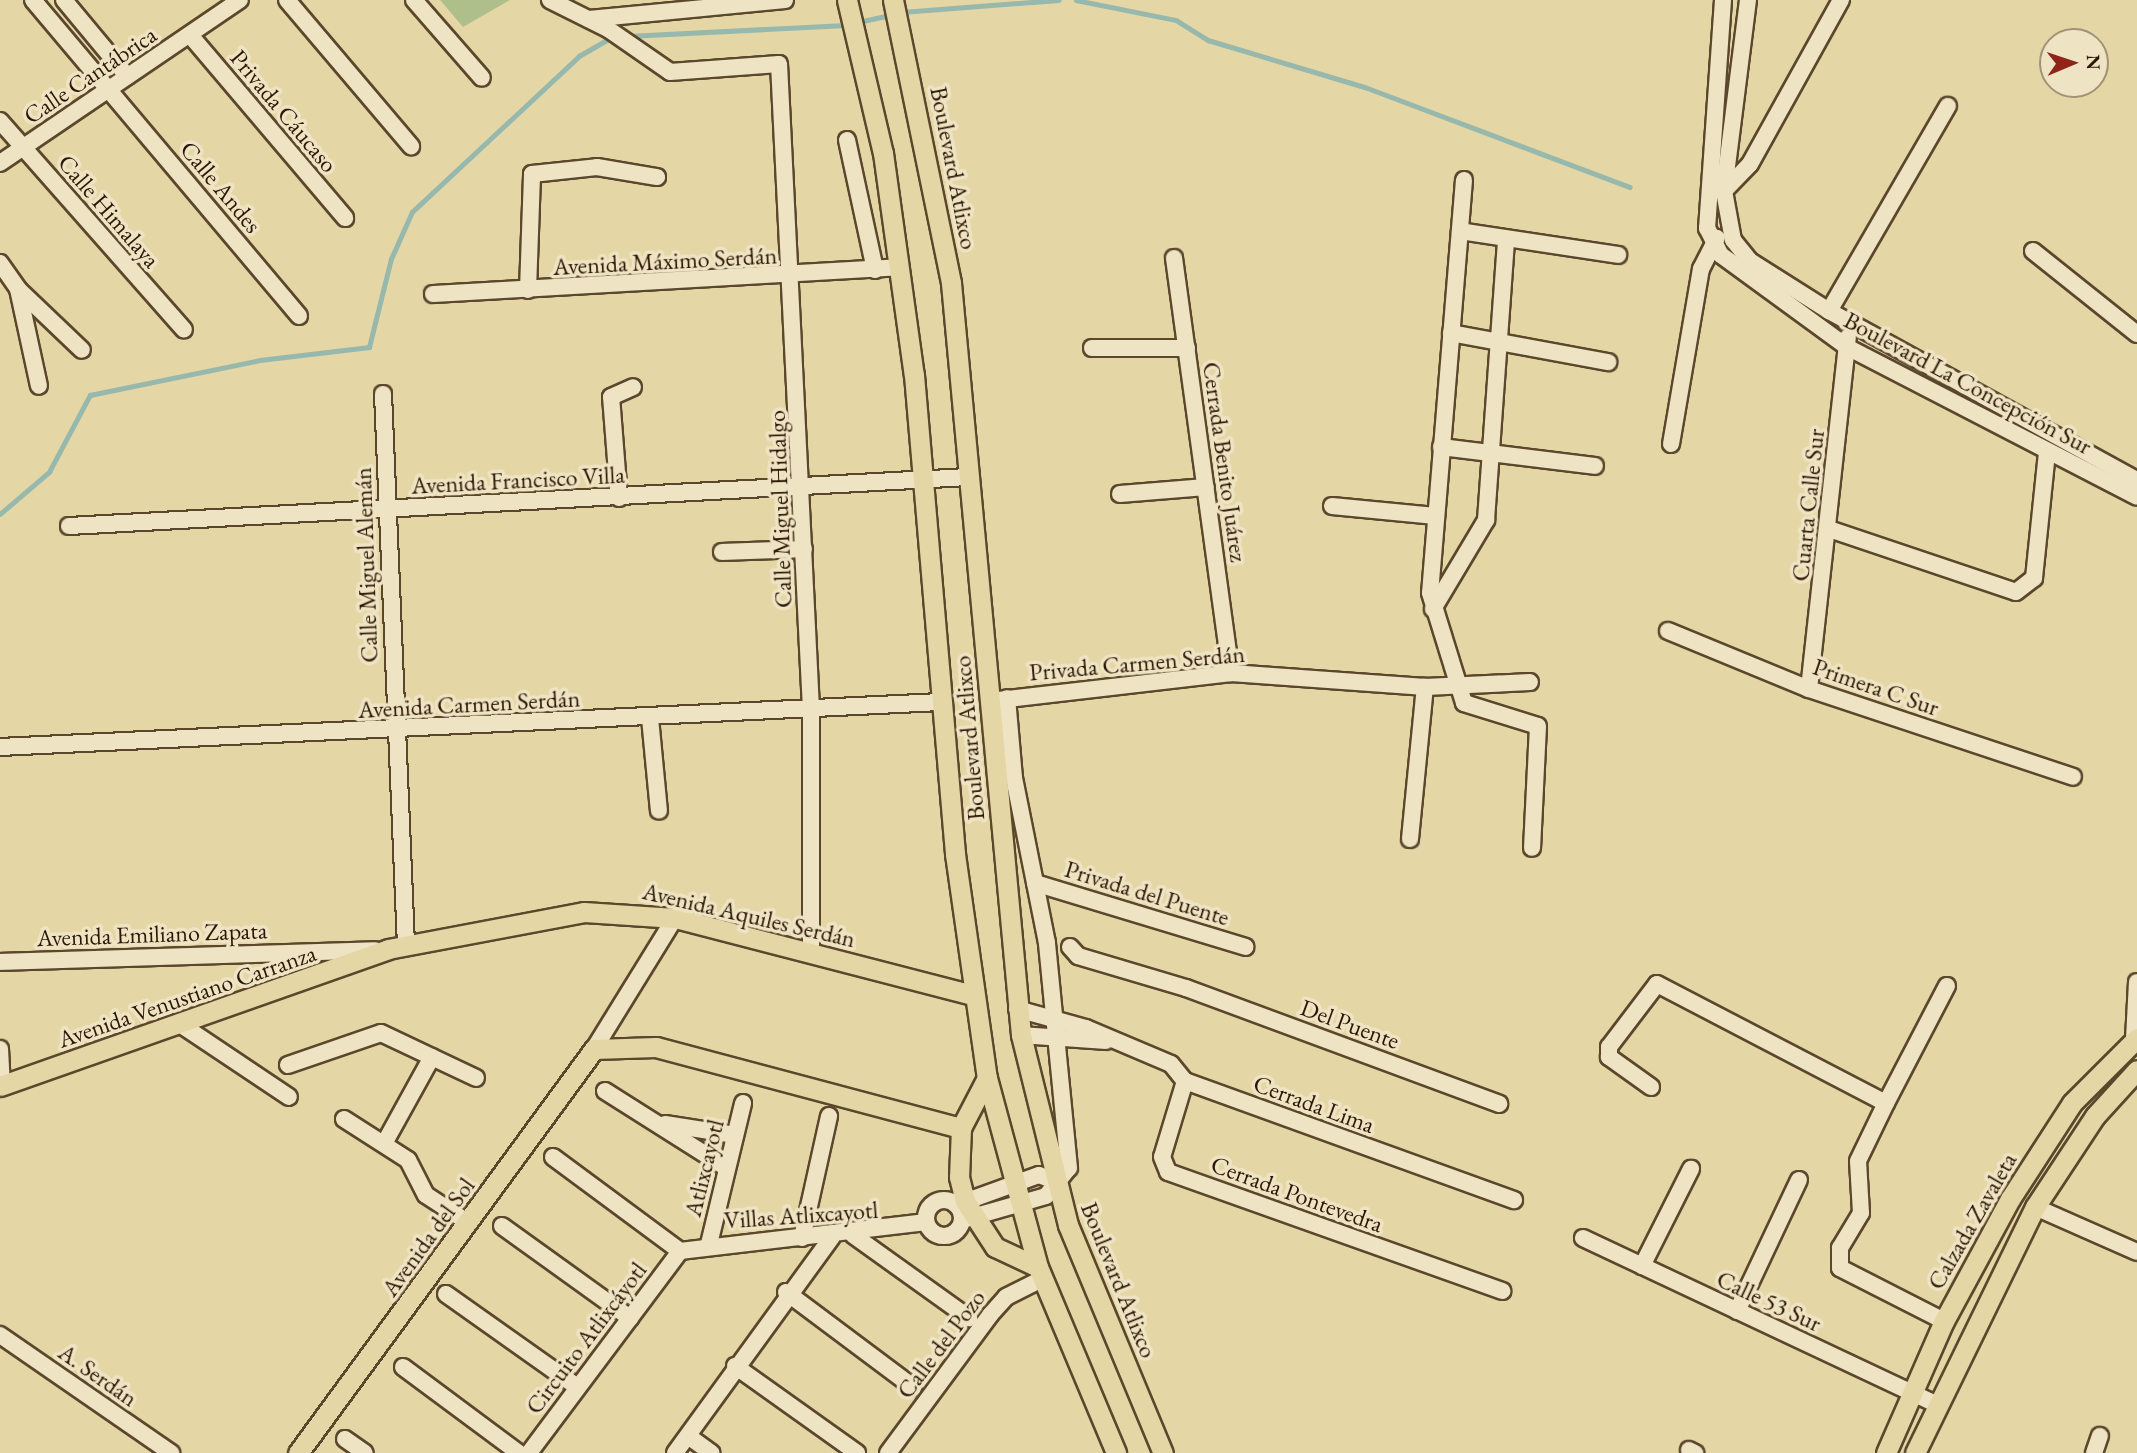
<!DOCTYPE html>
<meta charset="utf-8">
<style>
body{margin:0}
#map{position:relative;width:2137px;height:1453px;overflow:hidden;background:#e5d6a5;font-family:"EB Garamond",serif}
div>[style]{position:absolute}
.green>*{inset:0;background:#afbf8b}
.stream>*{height:4.5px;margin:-2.25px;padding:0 2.25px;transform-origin:2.25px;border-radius:2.25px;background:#97b8ad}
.roads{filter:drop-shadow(2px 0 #5b472c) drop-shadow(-2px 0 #5b472c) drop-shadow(0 2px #5b472c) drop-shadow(0 -2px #5b472c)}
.minor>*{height:16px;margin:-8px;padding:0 8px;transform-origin:8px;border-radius:8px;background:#eee4c4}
.minor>.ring{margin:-8px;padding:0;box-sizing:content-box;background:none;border:16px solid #eee4c4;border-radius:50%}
.major>*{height:19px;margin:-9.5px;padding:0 9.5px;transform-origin:9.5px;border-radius:9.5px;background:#e5d6a5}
span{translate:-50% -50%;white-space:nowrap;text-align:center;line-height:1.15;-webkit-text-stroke:7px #eee4c4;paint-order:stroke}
.street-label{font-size:24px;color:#2d1703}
.north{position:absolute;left:2039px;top:28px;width:70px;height:70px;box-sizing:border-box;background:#eee4c4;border:2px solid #a19277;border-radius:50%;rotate:88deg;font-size:19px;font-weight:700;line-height:28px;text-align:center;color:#2d1703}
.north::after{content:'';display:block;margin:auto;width:24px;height:32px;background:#8f2418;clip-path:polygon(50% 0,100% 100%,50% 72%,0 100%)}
</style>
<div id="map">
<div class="green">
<i style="clip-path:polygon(440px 0,510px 0,463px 27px)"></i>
</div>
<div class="stream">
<i style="left:1076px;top:0;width:102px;rotate:11.3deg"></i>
<i style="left:1176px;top:20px;width:38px;rotate:32deg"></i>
<i style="left:1208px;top:40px;width:164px;rotate:16.7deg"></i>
<i style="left:1365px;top:87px;width:283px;rotate:20.7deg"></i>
<i style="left:902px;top:12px;width:157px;rotate:-4.4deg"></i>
<i style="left:858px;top:22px;width:33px;rotate:-12deg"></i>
<i style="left:628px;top:36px;width:218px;rotate:-2.9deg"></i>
<i style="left:0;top:514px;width:65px;rotate:-40.6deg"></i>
<i style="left:49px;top:472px;width:87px;rotate:-62deg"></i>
<i style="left:90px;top:395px;width:174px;rotate:-11.6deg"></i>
<i style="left:260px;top:360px;width:110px;rotate:-6.8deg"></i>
<i style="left:369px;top:347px;width:91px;rotate:-76deg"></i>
<i style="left:391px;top:259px;width:51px;rotate:-65.9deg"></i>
<i style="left:412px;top:212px;width:229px;rotate:-43deg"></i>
<i style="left:579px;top:56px;width:38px;rotate:-30deg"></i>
</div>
<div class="roads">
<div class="minor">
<i style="left:33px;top:0;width:413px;rotate:49.9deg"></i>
<i style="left:64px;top:0;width:99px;rotate:50.3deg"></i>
<i style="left:287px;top:0;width:192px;rotate:49.7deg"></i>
<i style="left:414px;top:0;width:103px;rotate:48.9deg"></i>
<i style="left:550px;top:0;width:65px;rotate:26.6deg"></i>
<i style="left:608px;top:29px;width:75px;rotate:34.7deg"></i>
<i style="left:670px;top:72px;width:109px;rotate:-4.2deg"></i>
<i style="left:779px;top:64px;width:645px;rotate:87.16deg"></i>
<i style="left:811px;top:708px;width:244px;rotate:90deg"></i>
<i style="left:1723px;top:0;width:229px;rotate:94deg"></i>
<i style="left:1707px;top:228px;width:30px;rotate:63deg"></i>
<i style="left:1721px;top:255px;width:156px;rotate:36.1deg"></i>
<i style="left:1847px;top:347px;width:326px;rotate:27.3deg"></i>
<i style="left:1748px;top:0;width:193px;rotate:97.2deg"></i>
<i style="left:1724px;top:191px;width:50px;rotate:79.6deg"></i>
<i style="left:1733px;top:240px;width:27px;rotate:51deg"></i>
<i style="left:1750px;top:261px;width:93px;rotate:32.3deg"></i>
<i style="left:1829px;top:311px;width:351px;rotate:28.8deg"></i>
<i style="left:589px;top:19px;width:197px;rotate:-5.5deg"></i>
<i style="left:190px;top:35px;width:240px;rotate:49.7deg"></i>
<i style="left:0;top:121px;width:278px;rotate:48.6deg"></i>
<i style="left:847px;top:140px;width:133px;rotate:77.8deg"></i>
<i style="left:0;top:163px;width:290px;rotate:-34.2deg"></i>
<i style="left:1464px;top:180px;width:414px;rotate:94.7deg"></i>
<i style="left:1430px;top:593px;width:115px;rotate:72.8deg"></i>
<i style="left:1464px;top:703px;width:77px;rotate:17.3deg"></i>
<i style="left:1538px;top:726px;width:122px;rotate:92.8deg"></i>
<i style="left:1724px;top:191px;width:37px;rotate:-46deg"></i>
<i style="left:1750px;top:164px;width:188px;rotate:-61deg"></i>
<i style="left:1460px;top:231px;width:160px;rotate:8.6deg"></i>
<i style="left:2033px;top:251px;width:133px;rotate:38.6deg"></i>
<i style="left:1174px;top:258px;width:419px;rotate:82.2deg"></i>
<i style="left:0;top:263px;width:32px;rotate:55deg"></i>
<i style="left:18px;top:289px;width:88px;rotate:43.6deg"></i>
<i style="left:18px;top:289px;width:99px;rotate:77.8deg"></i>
<i style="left:528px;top:290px;width:116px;rotate:-88deg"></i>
<i style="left:532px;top:174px;width:65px;rotate:-6.1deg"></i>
<i style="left:597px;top:167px;width:61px;rotate:9.5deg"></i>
<i style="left:433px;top:294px;width:467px;rotate:-3.3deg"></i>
<i style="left:1829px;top:311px;width:237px;rotate:-59.9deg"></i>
<i style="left:1451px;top:333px;width:160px;rotate:10.5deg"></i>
<i style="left:1092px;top:348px;width:95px"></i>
<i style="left:383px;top:394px;width:551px;rotate:87.61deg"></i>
<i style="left:1671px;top:444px;width:178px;rotate:-80.3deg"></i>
<i style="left:1701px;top:269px;width:35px;rotate:-63deg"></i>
<i style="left:1441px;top:447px;width:155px;rotate:7deg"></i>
<i style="left:1120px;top:494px;width:86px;rotate:-4.7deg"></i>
<i style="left:619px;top:498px;width:101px;rotate:-94.5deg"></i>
<i style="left:611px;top:397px;width:24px;rotate:-24deg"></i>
<i style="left:1332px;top:506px;width:104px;rotate:5.5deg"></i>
<i style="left:69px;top:526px;width:901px;rotate:-3.12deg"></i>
<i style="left:1829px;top:529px;width:197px;rotate:18.6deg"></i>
<i style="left:2016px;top:592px;width:23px;rotate:-38deg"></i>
<i style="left:2034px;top:578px;width:127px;rotate:-84.1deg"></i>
<i style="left:722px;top:552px;width:82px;rotate:-2.1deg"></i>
<i style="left:1433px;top:609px;width:104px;rotate:-59.2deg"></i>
<i style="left:1486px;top:520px;width:282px;rotate:-85.9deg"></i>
<i style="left:1668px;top:631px;width:152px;rotate:22.4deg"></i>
<i style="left:1809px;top:689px;width:278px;rotate:18.4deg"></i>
<i style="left:1809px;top:689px;width:354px;rotate:-83.7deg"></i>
<i style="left:999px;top:700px;width:234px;rotate:-6.6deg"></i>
<i style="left:1231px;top:673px;width:195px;rotate:4.1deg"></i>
<i style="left:1425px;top:687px;width:105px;rotate:-2.7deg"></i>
<i style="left:650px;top:718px;width:93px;rotate:84.5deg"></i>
<i style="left:0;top:747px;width:942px;rotate:-2.74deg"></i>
<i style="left:1410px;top:839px;width:153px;rotate:-84.4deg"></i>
<i style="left:1035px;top:883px;width:220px;rotate:16.9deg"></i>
<i style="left:1070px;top:947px;width:12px;rotate:48deg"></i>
<i style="left:1078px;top:956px;width:113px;rotate:16.5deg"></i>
<i style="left:1186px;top:988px;width:334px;rotate:20.3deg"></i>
<i style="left:0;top:962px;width:375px;rotate:-1.8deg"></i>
<i style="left:1017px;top:1009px;width:72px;rotate:15.4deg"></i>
<i style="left:1086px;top:1028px;width:92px;rotate:23deg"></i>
<i style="left:1171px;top:1064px;width:22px;rotate:51deg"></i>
<i style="left:1185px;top:1081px;width:350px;rotate:19.9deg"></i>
<i style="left:180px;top:1024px;width:131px;rotate:33.8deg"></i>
<i style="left:1021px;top:1035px;width:85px;rotate:4deg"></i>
<i style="left:2134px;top:1039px;width:57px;rotate:-87deg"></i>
<i style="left:0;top:1049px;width:36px;rotate:87deg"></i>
<i style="left:594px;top:1049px;width:154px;rotate:-58.3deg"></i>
<i style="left:288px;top:1065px;width:98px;rotate:-19deg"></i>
<i style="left:381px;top:1033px;width:105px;rotate:25.3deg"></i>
<i style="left:1185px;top:1081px;width:79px;rotate:106.8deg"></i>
<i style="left:1162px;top:1157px;width:16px;rotate:68deg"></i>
<i style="left:1168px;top:1172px;width:355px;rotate:19.6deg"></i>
<i style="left:1651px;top:1087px;width:52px;rotate:-144.5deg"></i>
<i style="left:1609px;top:1057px;width:10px;rotate:-90deg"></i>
<i style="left:1609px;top:1047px;width:79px;rotate:-52.7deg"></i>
<i style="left:1657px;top:984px;width:258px;rotate:27.5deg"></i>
<i style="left:1886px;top:1103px;width:64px;rotate:115.8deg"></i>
<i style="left:1858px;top:1161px;width:52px;rotate:86.7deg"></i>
<i style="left:1861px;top:1213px;width:41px;rotate:121deg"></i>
<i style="left:1840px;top:1248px;width:20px;rotate:90deg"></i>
<i style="left:1840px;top:1268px;width:117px;rotate:27deg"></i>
<i style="left:605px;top:1091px;width:144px;rotate:32.3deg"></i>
<i style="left:1886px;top:1103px;width:132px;rotate:-62.5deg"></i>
<i style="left:344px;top:1119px;width:76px;rotate:32.6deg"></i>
<i style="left:408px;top:1160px;width:39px;rotate:63deg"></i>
<i style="left:426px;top:1195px;width:51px;rotate:33.1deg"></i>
<i style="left:665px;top:1124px;width:71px;rotate:8.9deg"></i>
<i style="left:385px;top:1142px;width:97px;rotate:-61.1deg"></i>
<i style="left:553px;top:1157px;width:158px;rotate:36.5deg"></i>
<i class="ring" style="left:926px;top:1200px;width:20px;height:20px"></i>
<i style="left:956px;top:1205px;width:88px;rotate:-19.9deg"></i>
<i style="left:1039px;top:1175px;width:17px;rotate:21deg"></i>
<i style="left:2035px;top:1207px;width:111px;rotate:23.8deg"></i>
<i style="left:962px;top:1220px;width:87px;rotate:-15.9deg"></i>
<i style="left:1046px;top:1196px;width:36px;rotate:-51deg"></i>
<i style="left:1069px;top:1168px;width:226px;rotate:-95.6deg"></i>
<i style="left:1047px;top:943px;width:168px;rotate:-101.3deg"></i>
<i style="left:1014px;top:778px;width:80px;rotate:-95deg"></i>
<i style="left:502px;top:1226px;width:158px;rotate:35.7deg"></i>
<i style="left:853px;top:1235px;width:143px;rotate:35.6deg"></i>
<i style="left:802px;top:1238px;width:125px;rotate:-77.5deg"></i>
<i style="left:1583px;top:1238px;width:389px;rotate:25.2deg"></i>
<i style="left:709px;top:1244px;width:145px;rotate:-76.4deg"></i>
<i style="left:680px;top:1251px;width:248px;rotate:-6.7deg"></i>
<i style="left:1642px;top:1266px;width:109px;rotate:-63.2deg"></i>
<i style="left:786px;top:1292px;width:159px;rotate:36.8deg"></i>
<i style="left:446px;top:1294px;width:159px;rotate:35.3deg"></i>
<i style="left:1737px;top:1311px;width:145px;rotate:-64.7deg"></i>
<i style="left:0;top:1335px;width:208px;rotate:34.6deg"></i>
<i style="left:735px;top:1366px;width:150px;rotate:35.5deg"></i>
<i style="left:403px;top:1367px;width:144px;rotate:36.6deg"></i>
<i style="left:688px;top:1436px;width:29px;rotate:36deg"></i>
<i style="left:345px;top:1439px;width:24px;rotate:35deg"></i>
<i style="left:1689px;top:1450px;width:7px;rotate:27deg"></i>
<i style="left:529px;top:1453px;width:252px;rotate:-53.2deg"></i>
<i style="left:675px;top:1453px;width:267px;rotate:-54deg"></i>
<i style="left:888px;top:1453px;width:172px;rotate:-53.5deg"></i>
<i style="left:990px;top:1315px;width:24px;rotate:-48deg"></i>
<i style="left:1006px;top:1297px;width:42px;rotate:-26.6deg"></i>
<i style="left:2094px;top:1453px;width:18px;rotate:-71deg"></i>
</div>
<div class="major">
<i style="left:847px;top:0;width:157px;rotate:76.8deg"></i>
<i style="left:883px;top:153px;width:224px;rotate:82.1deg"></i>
<i style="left:914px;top:375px;width:481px;rotate:85.1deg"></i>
<i style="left:955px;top:854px;width:226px;rotate:81.9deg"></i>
<i style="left:987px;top:1078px;width:196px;rotate:74.9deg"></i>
<i style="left:1038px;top:1267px;width:202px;rotate:67.2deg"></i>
<i style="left:893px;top:0;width:289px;rotate:78.4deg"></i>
<i style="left:951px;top:283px;width:755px;rotate:84.68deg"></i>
<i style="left:1021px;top:1035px;width:196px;rotate:76.1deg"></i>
<i style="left:1068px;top:1225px;width:247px;rotate:67.4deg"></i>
<i style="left:987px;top:1078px;width:56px;rotate:117.5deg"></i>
<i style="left:961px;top:1128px;width:49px;rotate:92.3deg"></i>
<i style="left:959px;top:1177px;width:25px;rotate:76deg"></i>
<i style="left:965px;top:1201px;width:55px;rotate:56.9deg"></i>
<i style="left:995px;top:1247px;width:47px;rotate:24.9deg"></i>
<i style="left:0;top:1086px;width:411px;rotate:-19.4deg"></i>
<i style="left:388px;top:949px;width:199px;rotate:-10.7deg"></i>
<i style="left:584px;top:912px;width:91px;rotate:3.8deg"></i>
<i style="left:675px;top:918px;width:308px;rotate:14.5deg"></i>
<i style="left:298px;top:1453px;width:501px;rotate:-53.77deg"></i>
<i style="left:594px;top:1049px;width:62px;rotate:-1.8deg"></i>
<i style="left:656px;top:1047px;width:316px;rotate:14.9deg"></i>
<i style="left:1886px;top:1453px;width:144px;rotate:-66.3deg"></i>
<i style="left:1944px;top:1321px;width:139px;rotate:-61.6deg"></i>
<i style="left:2010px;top:1199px;width:114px;rotate:-57.1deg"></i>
<i style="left:2072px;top:1103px;width:92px;rotate:-45deg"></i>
<i style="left:1915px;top:1453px;width:274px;rotate:-64deg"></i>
<i style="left:2035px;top:1207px;width:109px;rotate:-56.6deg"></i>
<i style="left:2095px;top:1116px;width:62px;rotate:-47.6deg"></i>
</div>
</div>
<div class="street-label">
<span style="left:90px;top:75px;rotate:-34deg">Calle Cantábrica</span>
<span style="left:284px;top:111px;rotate:50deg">Privada Cáucaso</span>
<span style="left:954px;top:168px;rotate:79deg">Boulevard Atlixco</span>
<span style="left:221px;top:187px;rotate:50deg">Calle Andes</span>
<span style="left:109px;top:211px;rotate:49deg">Calle Himalaya</span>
<span style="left:665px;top:261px;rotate:-3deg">Avenida Máximo Serdán</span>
<span style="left:1968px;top:383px;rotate:28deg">Boulevard La Concepción Sur</span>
<span style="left:1225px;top:462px;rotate:82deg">Cerrada Benito Juárez</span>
<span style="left:518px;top:480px;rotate:-3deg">Avenida Francisco Villa</span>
<span style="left:1808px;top:505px;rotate:-84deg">Cuarta Calle Sur</span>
<span style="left:780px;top:509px;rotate:-92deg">Calle Miguel Hidalgo</span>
<span style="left:366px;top:565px;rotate:-92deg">Calle Miguel Alemán</span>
<span style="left:1137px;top:663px;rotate:-5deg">Privada Carmen Serdán</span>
<span style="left:1876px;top:687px;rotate:19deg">Primera C Sur</span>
<span style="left:469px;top:704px;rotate:-3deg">Avenida Carmen Serdán</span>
<span style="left:969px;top:738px;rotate:-95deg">Boulevard Atlixco</span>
<span style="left:1147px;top:893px;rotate:17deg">Privada del Puente</span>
<span style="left:749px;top:915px;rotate:13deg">Avenida Aquiles Serdán</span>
<span style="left:152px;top:934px;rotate:-2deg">Avenida Emiliano Zapata</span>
<span style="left:187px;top:996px;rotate:-19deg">Avenida Venustiano Carranza</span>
<span style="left:1350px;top:1024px;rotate:20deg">Del Puente</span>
<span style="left:1314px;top:1104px;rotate:20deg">Cerrada Lima</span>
<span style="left:704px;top:1168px;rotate:-76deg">Atlixcayotl</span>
<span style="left:1297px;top:1194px;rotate:20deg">Cerrada Pontevedra</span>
<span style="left:801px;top:1215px;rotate:-4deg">Villas Atlixcayotl</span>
<span style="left:1972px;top:1221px;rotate:-60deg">Calzada Zavaleta</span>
<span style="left:428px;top:1237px;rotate:-54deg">Avenida del Sol</span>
<span style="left:1119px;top:1280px;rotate:68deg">Boulevard Atlixco</span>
<span style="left:1769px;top:1301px;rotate:25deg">Calle 53 Sur</span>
<span style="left:586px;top:1338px;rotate:-53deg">Circuito Atlixcáyotl</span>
<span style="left:941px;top:1344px;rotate:-53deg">Calle del Pozo</span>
<span style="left:98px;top:1375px;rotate:35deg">A. Serdán</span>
</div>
<div class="north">N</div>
</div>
